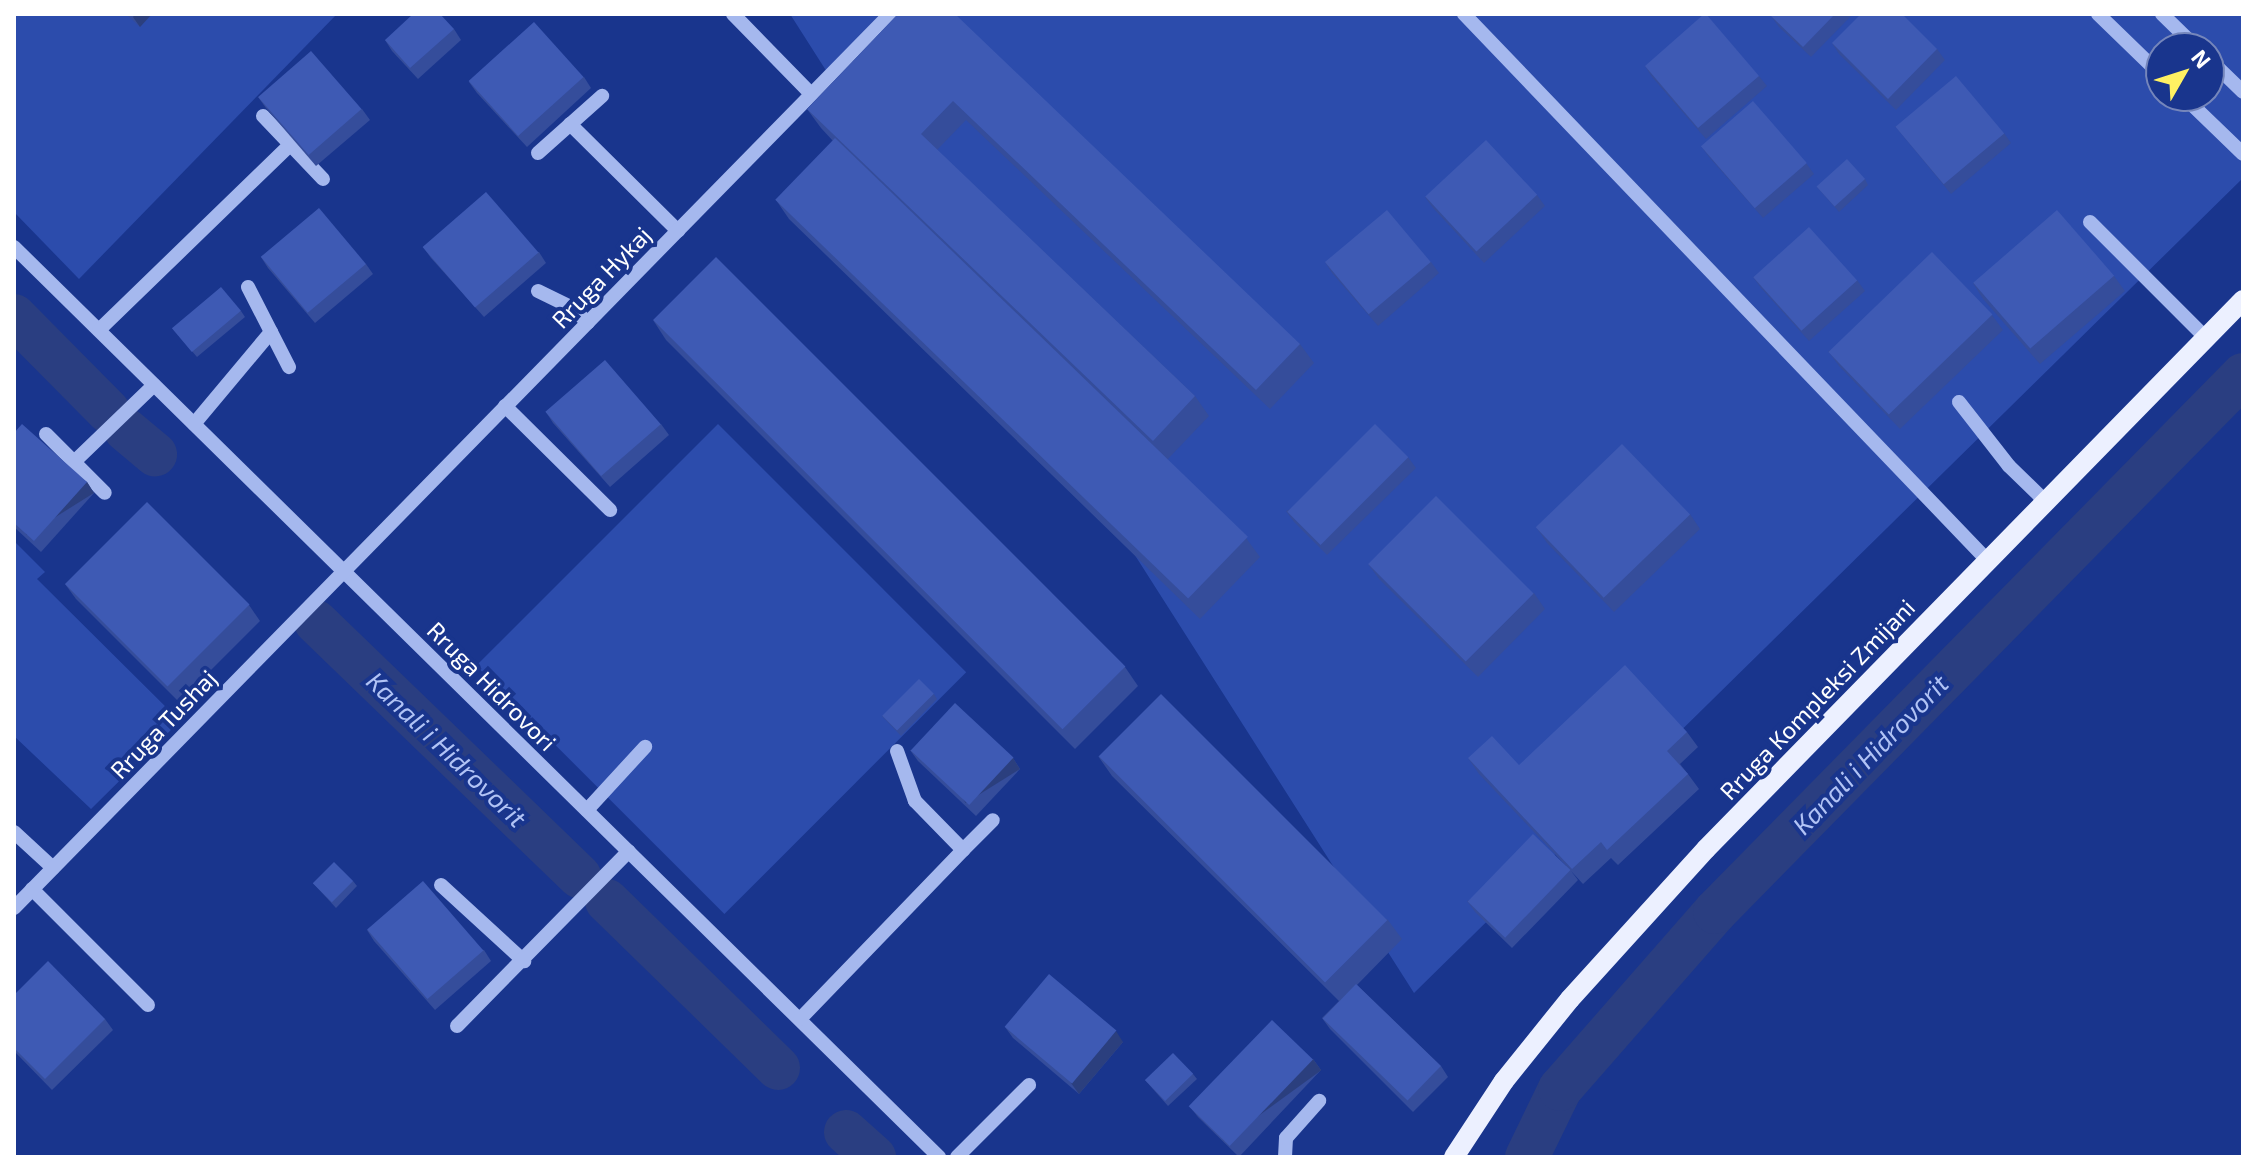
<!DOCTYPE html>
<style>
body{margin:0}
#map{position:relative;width:2257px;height:1171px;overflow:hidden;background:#19358d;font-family:"Exo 2",sans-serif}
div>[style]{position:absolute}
.green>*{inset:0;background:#2c4cac;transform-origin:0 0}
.canal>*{height:44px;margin:-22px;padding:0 22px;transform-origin:22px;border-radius:22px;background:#2a3e81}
.minor>*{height:14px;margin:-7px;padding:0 7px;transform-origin:7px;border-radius:7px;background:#a5b8ee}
.major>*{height:20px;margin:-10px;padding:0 10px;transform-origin:10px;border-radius:10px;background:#ecf0ff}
.wall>*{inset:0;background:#354d9b}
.shaded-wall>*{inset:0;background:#2b3f7e;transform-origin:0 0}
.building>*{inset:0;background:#3e5ab4;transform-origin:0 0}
span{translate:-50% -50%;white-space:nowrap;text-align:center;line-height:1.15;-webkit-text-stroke:8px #19358d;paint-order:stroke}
.street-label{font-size:24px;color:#fff}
.water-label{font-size:26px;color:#b1c3f5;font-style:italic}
.frame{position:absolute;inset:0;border:16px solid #fff;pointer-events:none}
.north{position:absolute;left:2145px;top:32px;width:80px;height:80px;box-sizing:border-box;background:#19358d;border:2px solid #7586bb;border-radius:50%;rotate:51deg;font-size:22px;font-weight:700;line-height:32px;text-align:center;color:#fff}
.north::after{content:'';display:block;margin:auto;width:28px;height:36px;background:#fff162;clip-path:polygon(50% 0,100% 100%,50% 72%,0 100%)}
</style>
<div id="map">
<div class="green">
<i style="clip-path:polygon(14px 14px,337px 14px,79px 279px,14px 212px)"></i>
<i style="clip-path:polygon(evenodd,790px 14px,2243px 14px,2243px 178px,1414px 993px,790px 14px,2161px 48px,2209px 48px,2209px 96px,2161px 96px,2161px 48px)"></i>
<i style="left:718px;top:424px;width:351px;height:342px;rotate:45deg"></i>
<i style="clip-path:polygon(14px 541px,45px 572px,37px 579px,180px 721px,91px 809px,14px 736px)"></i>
</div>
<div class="canal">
<i style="left:14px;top:316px;width:134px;rotate:45.3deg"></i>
<i style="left:126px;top:430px;width:38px;rotate:40deg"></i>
<i style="left:316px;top:622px;width:366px;rotate:44deg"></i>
<i style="left:607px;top:901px;width:239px;rotate:44.3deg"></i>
<i style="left:846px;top:1132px;width:38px;rotate:42deg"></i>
<i style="left:1527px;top:1157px;width:76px;rotate:-64.1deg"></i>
<i style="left:1560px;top:1089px;width:235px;rotate:-48.8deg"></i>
<i style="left:1715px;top:912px;width:753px;rotate:-45.48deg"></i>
</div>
<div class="minor">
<i style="left:733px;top:14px;width:112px;rotate:45.7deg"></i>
<i style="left:1464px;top:14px;width:757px;rotate:46.23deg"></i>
<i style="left:2098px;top:14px;width:88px;rotate:44.1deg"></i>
<i style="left:2162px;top:14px;width:49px;rotate:44.2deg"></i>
<i style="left:2209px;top:59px;width:47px;rotate:44.1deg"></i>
<i style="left:2183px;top:96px;width:83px;rotate:44deg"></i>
<i style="left:263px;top:116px;width:87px;rotate:46.4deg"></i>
<i style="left:570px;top:124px;width:152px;rotate:44.7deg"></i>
<i style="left:538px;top:153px;width:86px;rotate:-41.7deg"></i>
<i style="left:2090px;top:222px;width:164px;rotate:45deg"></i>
<i style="left:14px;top:247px;width:1298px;rotate:44.53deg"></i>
<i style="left:248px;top:287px;width:90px;rotate:62.9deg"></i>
<i style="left:538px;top:291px;width:37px;rotate:26deg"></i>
<i style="left:571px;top:307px;width:23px;rotate:43deg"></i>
<i style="left:99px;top:330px;width:266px;rotate:-44.1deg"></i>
<i style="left:1959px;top:402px;width:81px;rotate:52deg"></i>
<i style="left:2009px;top:466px;width:52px;rotate:44.2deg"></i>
<i style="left:505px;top:406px;width:148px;rotate:44.7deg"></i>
<i style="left:194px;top:424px;width:120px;rotate:-50.1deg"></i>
<i style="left:46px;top:434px;width:83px;rotate:45deg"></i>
<i style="left:74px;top:462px;width:111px;rotate:-43.9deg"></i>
<i style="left:587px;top:810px;width:86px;rotate:-47.4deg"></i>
<i style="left:14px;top:832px;width:53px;rotate:42.7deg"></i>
<i style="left:963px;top:850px;width:42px;rotate:-45deg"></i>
<i style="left:441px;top:885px;width:113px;rotate:42.5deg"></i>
<i style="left:32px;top:889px;width:164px;rotate:45deg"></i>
<i style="left:14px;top:908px;width:1252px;rotate:-45.58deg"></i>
<i style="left:800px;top:1019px;width:235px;rotate:-46deg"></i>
<i style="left:963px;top:850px;width:69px;rotate:-134.4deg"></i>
<i style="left:915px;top:801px;width:53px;rotate:-109.8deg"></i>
<i style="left:457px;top:1026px;width:245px;rotate:-45.5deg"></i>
<i style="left:957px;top:1157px;width:102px;rotate:-45deg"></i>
<i style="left:1285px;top:1157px;width:19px;rotate:-87deg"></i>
<i style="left:1286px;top:1138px;width:50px;rotate:-48.3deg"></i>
</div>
<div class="major">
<i style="left:1454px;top:1157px;width:91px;rotate:-56.7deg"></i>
<i style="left:1504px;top:1081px;width:105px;rotate:-51.2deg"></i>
<i style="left:1570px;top:999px;width:202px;rotate:-47.8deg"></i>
<i style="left:1706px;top:849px;width:768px;rotate:-45.63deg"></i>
</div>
<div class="wall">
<i style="clip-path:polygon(126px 14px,152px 14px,140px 27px)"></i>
<i style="clip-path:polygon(898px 14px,1300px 344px,1314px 363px,1270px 409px,966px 120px,937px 150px,1195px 396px,1209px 416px,1167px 460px,1246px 538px,1260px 557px,1200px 619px,789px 219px,776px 200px,833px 141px,821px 128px,807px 109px)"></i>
<i style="clip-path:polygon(1773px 14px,1853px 14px,1811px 57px,1779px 27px,1771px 16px)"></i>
<i style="clip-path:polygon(454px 29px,461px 40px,418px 79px,392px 51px,385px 40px)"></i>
<i style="clip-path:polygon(1832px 43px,1937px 49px,1945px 60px,1896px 110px,1839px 54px)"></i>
<i style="clip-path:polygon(1645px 66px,1759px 76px,1767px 86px,1706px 139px,1652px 77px)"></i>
<i style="clip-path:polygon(584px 77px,591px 88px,527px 147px,477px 93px,469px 82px)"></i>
<i style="clip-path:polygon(258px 97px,362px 109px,370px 120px,316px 166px,266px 108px)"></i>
<i style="clip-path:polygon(1895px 126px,2004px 133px,2011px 143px,1951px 194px)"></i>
<i style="clip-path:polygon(1701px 146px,1806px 163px,1814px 174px,1763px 218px,1709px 157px)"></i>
<i style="clip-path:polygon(1865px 179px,1868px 185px,1839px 212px,1817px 187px)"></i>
<i style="clip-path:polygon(1537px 195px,1545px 206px,1484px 263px,1433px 208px,1425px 197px)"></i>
<i style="clip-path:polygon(423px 247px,539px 252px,546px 263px,484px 317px,431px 258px)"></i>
<i style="clip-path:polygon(261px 257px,366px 264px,373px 274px,315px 323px,268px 268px)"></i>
<i style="clip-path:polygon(1325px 262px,1431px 262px,1439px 273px,1378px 326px,1332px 273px)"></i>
<i style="clip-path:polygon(2114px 276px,2125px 291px,2040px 364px,1983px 299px,1973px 283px)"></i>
<i style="clip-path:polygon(1753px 277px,1857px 280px,1865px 291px,1809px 341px,1761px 288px)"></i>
<i style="clip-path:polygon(241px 311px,245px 317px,197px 357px,172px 328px)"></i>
<i style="clip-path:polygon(1992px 315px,2003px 330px,1900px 429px,1839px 366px,1828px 351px)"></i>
<i style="clip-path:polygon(653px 320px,1125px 667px,1138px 686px,1075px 749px,666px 340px)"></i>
<i style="clip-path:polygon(546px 412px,661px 424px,669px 435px,610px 487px,553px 423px)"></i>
<i style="clip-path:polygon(14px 433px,87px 482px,94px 493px,41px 552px,14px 527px)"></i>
<i style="clip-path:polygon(1408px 457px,1416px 468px,1327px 555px,1294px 522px,1286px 511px)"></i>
<i style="clip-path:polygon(1690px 514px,1700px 529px,1614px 612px,1547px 543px,1536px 527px)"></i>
<i style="clip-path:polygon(1368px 564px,1534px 593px,1545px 609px,1478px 677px,1379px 579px)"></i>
<i style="clip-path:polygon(65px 584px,249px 605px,260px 621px,179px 702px,76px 599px)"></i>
<i style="clip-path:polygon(934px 694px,937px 699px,901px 736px,882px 716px)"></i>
<i style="clip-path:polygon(1687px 732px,1698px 747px,1680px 764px,1688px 774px,1699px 789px,1618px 865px,1611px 858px,1583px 884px,1571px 871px,1578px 880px,1512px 948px,1475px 912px,1467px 901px,1566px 866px,1479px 774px,1468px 758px,1519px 765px)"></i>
<i style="clip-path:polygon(910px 750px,1013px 758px,1020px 769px,976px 816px,918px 761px)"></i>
<i style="clip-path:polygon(1098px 756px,1388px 920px,1402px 939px,1357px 985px,1441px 1066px,1448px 1077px,1413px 1112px,1330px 1029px,1322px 1018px,1339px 1001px,1112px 776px)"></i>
<i style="clip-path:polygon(353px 881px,357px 886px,336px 908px,313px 883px)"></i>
<i style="clip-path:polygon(367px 930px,484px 950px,491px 961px,435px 1010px,374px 941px)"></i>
<i style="clip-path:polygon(14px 995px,105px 1019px,113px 1030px,52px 1090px,14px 1051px)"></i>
<i style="clip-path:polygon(1005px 1027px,1123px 1042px,1079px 1094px,1013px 1038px)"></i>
<i style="clip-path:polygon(1313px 1059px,1321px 1070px,1239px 1157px,1198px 1117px,1190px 1107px)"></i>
<i style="clip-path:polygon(1193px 1074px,1197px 1079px,1168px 1106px,1145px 1080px)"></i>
</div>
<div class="shaded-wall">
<i style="clip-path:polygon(135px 14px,152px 14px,140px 27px,133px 17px)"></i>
<i style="left:87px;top:482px;width:13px;height:79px;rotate:58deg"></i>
<i style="left:1013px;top:758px;width:13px;height:64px;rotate:58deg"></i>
<i style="clip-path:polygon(1116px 1031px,1123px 1042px,1079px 1094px,1071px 1083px)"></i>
<i style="left:1313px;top:1059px;width:14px;height:120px;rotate:54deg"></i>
</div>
<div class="building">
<i style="clip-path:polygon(413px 14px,440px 14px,454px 29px,410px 68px,385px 40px)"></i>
<i style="clip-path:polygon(898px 14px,955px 14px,1300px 344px,1256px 390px,953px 101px,921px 134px,1195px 396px,1153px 441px,807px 109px)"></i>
<i style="clip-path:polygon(1704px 14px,1706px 14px,1759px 76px,1698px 128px,1645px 66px)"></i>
<i style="clip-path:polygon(1773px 14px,1835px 14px,1803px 47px,1771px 16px)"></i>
<i style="clip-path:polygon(1861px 14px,1902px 14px,1937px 49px,1888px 99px,1832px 43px)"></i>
<i style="left:534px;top:22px;width:74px;height:88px;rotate:48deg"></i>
<i style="left:311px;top:51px;width:77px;height:70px;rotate:49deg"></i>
<i style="left:1956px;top:76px;width:75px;height:79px;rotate:50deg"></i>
<i style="left:1753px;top:101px;width:82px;height:69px;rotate:49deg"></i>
<i style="left:835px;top:138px;width:574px;height:86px;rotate:44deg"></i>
<i style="left:1486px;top:140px;width:75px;height:83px;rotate:47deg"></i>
<i style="left:1847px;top:159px;width:27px;height:41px;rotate:48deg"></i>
<i style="left:486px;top:192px;width:80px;height:84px;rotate:49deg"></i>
<i style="left:319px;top:208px;width:73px;height:76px;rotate:50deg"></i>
<i style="left:1387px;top:210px;width:68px;height:81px;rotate:50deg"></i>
<i style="left:2057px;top:210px;width:87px;height:111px;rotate:49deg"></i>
<i style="left:1809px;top:227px;width:72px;height:75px;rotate:48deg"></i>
<i style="left:1932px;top:252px;width:87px;height:144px;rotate:46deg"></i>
<i style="left:716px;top:257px;width:579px;height:89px;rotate:45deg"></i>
<i style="left:221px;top:287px;width:31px;height:64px;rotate:50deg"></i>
<i style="left:605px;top:360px;width:85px;height:79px;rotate:49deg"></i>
<i style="clip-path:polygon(22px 424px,87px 482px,34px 541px,14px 523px,14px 433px)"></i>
<i style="left:1375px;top:424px;width:47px;height:124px;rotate:45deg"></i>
<i style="left:1622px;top:444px;width:98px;height:120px;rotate:46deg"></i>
<i style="left:1436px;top:496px;width:138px;height:96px;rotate:45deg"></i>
<i style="left:147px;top:502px;width:145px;height:116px;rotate:45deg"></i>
<i style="clip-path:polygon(1625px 665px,1687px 732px,1667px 751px,1688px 774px,1607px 850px,1601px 842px,1572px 869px,1468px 758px,1492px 736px,1519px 765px)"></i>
<i style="left:919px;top:679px;width:21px;height:52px;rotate:45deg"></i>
<i style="left:1161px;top:694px;width:320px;height:88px;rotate:45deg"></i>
<i style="left:955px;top:703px;width:80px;height:65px;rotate:43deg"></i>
<i style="left:1533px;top:834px;width:52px;height:94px;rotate:44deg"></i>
<i style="left:334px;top:862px;width:27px;height:30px;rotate:45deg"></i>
<i style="left:423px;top:881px;width:92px;height:74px;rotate:49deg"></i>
<i style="clip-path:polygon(48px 961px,105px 1019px,45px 1079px,14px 1048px,14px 995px)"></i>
<i style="left:1049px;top:974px;width:88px;height:69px;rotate:40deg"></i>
<i style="left:1356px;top:984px;width:118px;height:48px;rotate:44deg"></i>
<i style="left:1272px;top:1020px;width:57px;height:120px;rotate:44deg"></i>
<i style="left:1173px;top:1053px;width:29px;height:39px;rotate:46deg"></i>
</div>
<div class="street-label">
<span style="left:601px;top:277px;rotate:-46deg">Rruga Hykaj</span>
<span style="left:492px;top:686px;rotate:45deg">Rruga Hidrovori</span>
<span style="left:1817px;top:699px;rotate:-46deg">Rruga Kompleksi Zmijani</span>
<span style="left:163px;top:724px;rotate:-46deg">Rruga Tushaj</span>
</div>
<div class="water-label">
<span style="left:447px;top:749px;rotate:44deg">Kanali i Hidrovorit</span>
<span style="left:1870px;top:754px;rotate:-46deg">Kanali i Hidrovorit</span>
</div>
<div class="frame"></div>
<div class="north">N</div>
</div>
